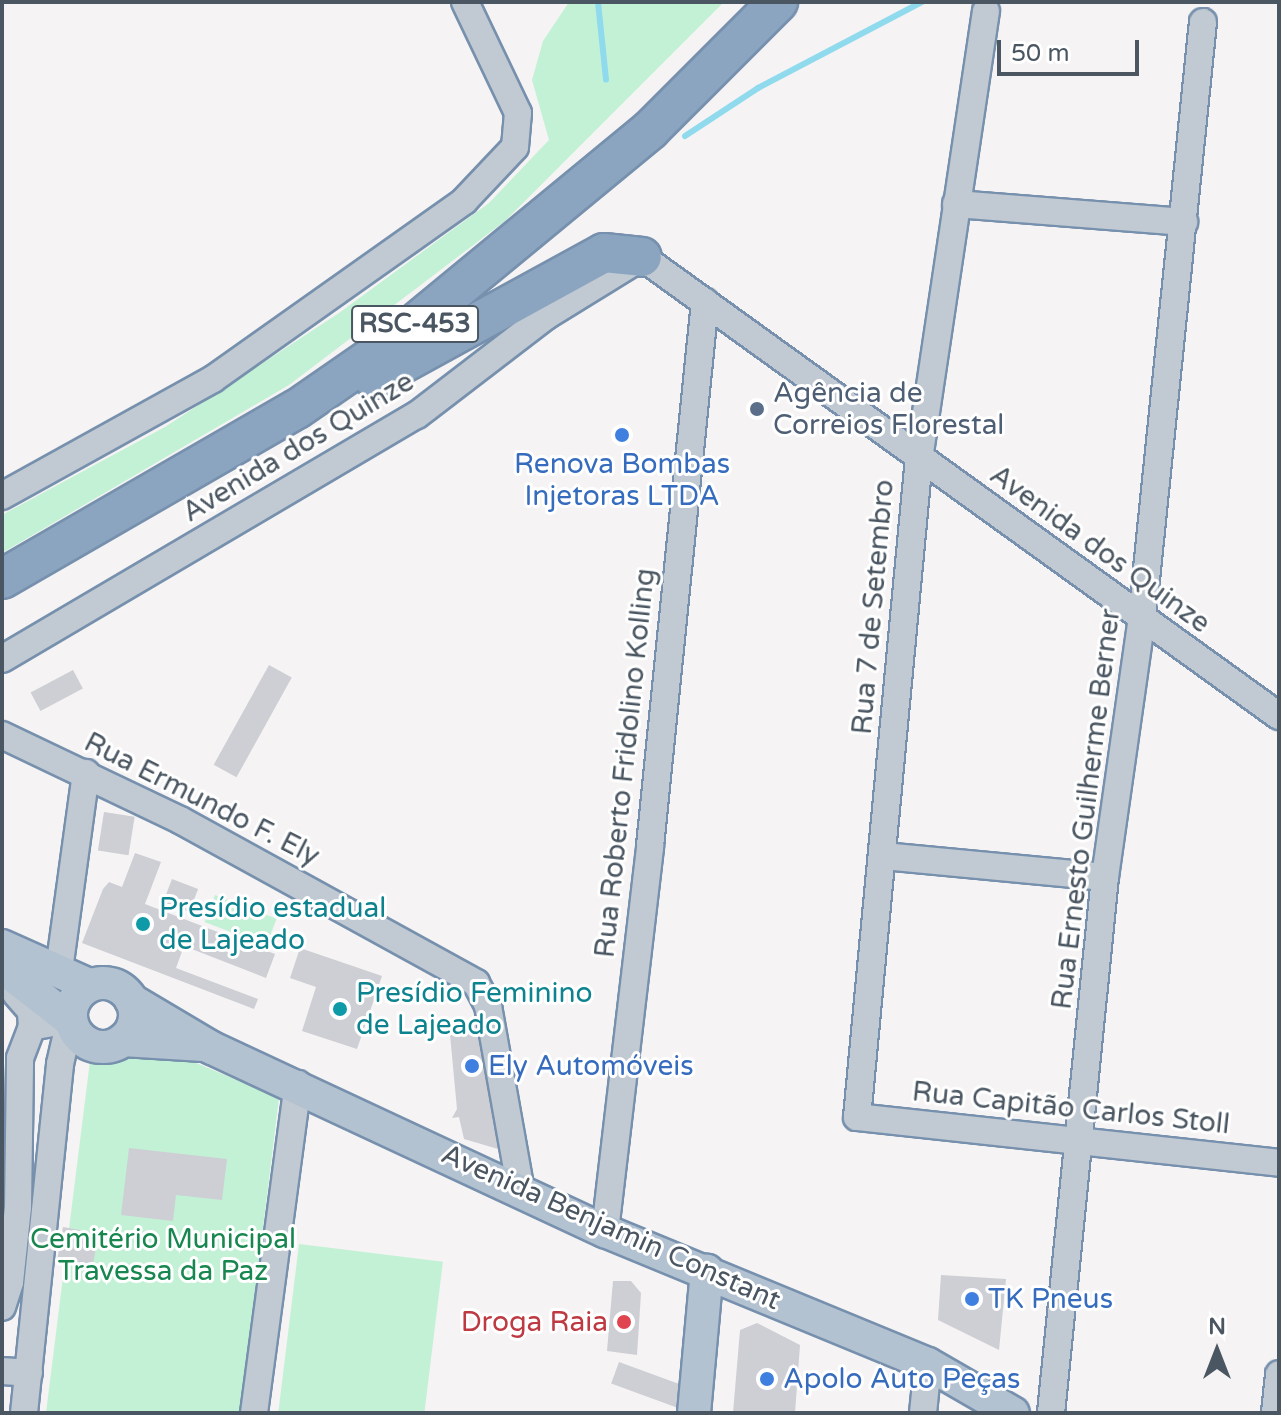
<!DOCTYPE html>
<meta charset="utf-8">
<style>
body{margin:0}
#map{position:relative;width:1281px;height:1415px;overflow:hidden;background:#f5f3f3;font-family:"Varela Round",sans-serif}
div>[style]{position:absolute}
.green>*{inset:0;background:#c3f1d5;transform-origin:0 0}
.stream>*{height:6px;margin:-3px;padding:0 3px;transform-origin:3px;border-radius:3px;background:#90daee}
.building>*{inset:0;background:#cdcfd5;transform-origin:0 0}
.roads{filter:drop-shadow(2px 0 #7690ad) drop-shadow(-2px 0 #7690ad) drop-shadow(0 2px #7690ad) drop-shadow(0 -2px #7690ad)}
.minor>*{height:26px;margin:-13px;padding:0 13px;transform-origin:13px;border-radius:13px;background:#c1cad2}
.major>*{height:32px;margin:-16px;padding:0 16px;transform-origin:16px;border-radius:16px;background:#b3c2d1}
.major>.ring{margin:-16px;padding:0;box-sizing:content-box;background:none;border:32px solid #b3c2d1;border-radius:50%}
.highway>*{height:38px;margin:-19px;padding:0 19px;transform-origin:19px;border-radius:19px;background:#8ba5c1}
.dots>*{width:22px;height:22px;translate:-50% -50%;box-sizing:border-box;border:4px solid #fff;border-radius:50%}
span{translate:-50% -50%;white-space:nowrap;text-align:center;line-height:1.15;-webkit-text-stroke:6px #fff;paint-order:stroke}
.shield-label span{padding:2px 6px;background:#fff;border:2px solid;border-radius:6px;-webkit-text-stroke-width:0}
.shield-label{font-size:26px;color:#4a5661;font-weight:700}
.service-label{font-size:28px;color:#4e5e75}
.left{translate:0 -50%;text-align:left}
.street-label{font-size:28px;color:#4a5661}
.shop-label{font-size:28px;color:#366cbe}
.culture-label{font-size:28px;color:#0d838f}
.park-label{font-size:28px;color:#17864f}
.health-label{font-size:28px;color:#be3a42}
.right{translate:-100% -50%;text-align:right}
.frame{position:absolute;inset:0;border:4px solid #4a5661;pointer-events:none}
.north{position:absolute;left:1177px;top:1311px;width:80px;height:80px;-webkit-text-stroke:6px #fff;paint-order:stroke;rotate:0deg;font-size:22px;font-weight:700;line-height:32px;text-align:center;color:#4a5661}
.north::after{content:'';display:block;margin:auto;width:28px;height:36px;background:#4a5661;clip-path:polygon(50% 0,100% 100%,50% 72%,0 100%)}
.scale{position:absolute;left:997px;top:40px;width:142px;height:36px;box-sizing:border-box;border:4px solid #4a5661;border-top:0;padding-left:10px;font-size:24px;line-height:28px;white-space:nowrap;color:#4a5661;-webkit-text-stroke:6px #fff;paint-order:stroke}
</style>
<div id="map">
<div class="green">
<i style="clip-path:polygon(569px 2px,724px 2px,505px 221px,289px 385px,2px 553px,2px 515px,165px 427px,339px 313px,489px 203px,549px 140px,532px 80px,543px 41px)"></i>
<i style="left:215px;top:895px;width:66px;height:29px;rotate:21deg"></i>
<i style="clip-path:polygon(91px 1053px,175px 1054px,279px 1098px,240px 1413px,46px 1413px)"></i>
<i style="left:299px;top:1244px;width:145px;height:170px;rotate:7deg"></i>
</div>
<div class="stream">
<i style="left:598px;top:2px;width:78px;rotate:84.1deg"></i>
<i style="left:685px;top:136px;width:87px;rotate:-33.3deg"></i>
<i style="left:758px;top:88px;width:185px;rotate:-27.7deg"></i>
</div>
<div class="building">
<i style="left:269px;top:665px;width:26px;height:114px;rotate:29deg"></i>
<i style="left:73px;top:670px;width:21px;height:48px;rotate:62deg"></i>
<i style="left:104px;top:812px;width:31px;height:39px;rotate:9deg"></i>
<i style="clip-path:polygon(135px 853px,161px 862px,145px 904px,275px 954px,266px 978px,184px 946px,176px 968px,258px 999px,254px 1009px,82px 943px,103px 889px,109px 882px,122px 887px)"></i>
<i style="left:172px;top:879px;width:28px;height:25px;rotate:21deg"></i>
<i style="clip-path:polygon(300px 948px,382px 976px,357px 1049px,302px 1031px,316px 987px,290px 978px)"></i>
<i style="clip-path:polygon(483px 1019px,501px 1138px,498px 1149px,464px 1139px,459px 1117px,452px 1118px,457px 1109px,449px 1024px)"></i>
<i style="clip-path:polygon(129px 1148px,227px 1159px,222px 1200px,176px 1195px,173px 1221px,121px 1215px)"></i>
<i style="left:63px;top:1227px;width:36px;height:36px;rotate:10deg"></i>
<i style="clip-path:polygon(941px 1275px,1006px 1279px,999px 1350px,938px 1320px)"></i>
<i style="clip-path:polygon(613px 1281px,631px 1281px,641px 1293px,637px 1355px,607px 1351px)"></i>
<i style="clip-path:polygon(757px 1323px,800px 1345px,795px 1413px,733px 1413px,740px 1330px)"></i>
<i style="left:619px;top:1362px;width:72px;height:23px;rotate:20deg"></i>
</div>
<div class="roads">
<div class="minor">
<i style="left:986px;top:11px;width:452px;rotate:98.5deg"></i>
<i style="left:919px;top:458px;width:662px;rotate:95.37deg"></i>
<i style="left:857px;top:1117px;width:424px;rotate:6.2deg"></i>
<i style="left:956px;top:204px;width:229px;rotate:4.5deg"></i>
<i style="left:2px;top:496px;width:241px;rotate:-29deg"></i>
<i style="left:213px;top:379px;width:308px;rotate:-35.3deg"></i>
<i style="left:464px;top:201px;width:74px;rotate:-46.6deg"></i>
<i style="left:515px;top:147px;width:34px;rotate:-85deg"></i>
<i style="left:518px;top:113px;width:123px;rotate:-115.5deg"></i>
<i style="left:2px;top:659px;width:481px;rotate:-30.5deg"></i>
<i style="left:417px;top:415px;width:163px;rotate:-37.5deg"></i>
<i style="left:546px;top:316px;width:113px;rotate:-31.6deg"></i>
<i style="left:642px;top:257px;width:785px;rotate:35.78deg"></i>
<i style="left:2px;top:735px;width:197px;rotate:25.5deg"></i>
<i style="left:180px;top:820px;width:338px;rotate:28.8deg"></i>
<i style="left:476px;top:983px;width:26px;rotate:62deg"></i>
<i style="left:488px;top:1006px;width:189px;rotate:79.9deg"></i>
<i style="left:883px;top:856px;width:223px;rotate:5.4deg"></i>
<i style="left:59px;top:970px;width:199px;rotate:-82.2deg"></i>
<i style="left:605px;top:1231px;width:388px;rotate:-83.3deg"></i>
<i style="left:650px;top:846px;width:547px;rotate:-84.23deg"></i>
<i style="left:2px;top:1307px;width:26px;rotate:-72deg"></i>
<i style="left:10px;top:1282px;width:75px;rotate:-83.9deg"></i>
<i style="left:18px;top:1207px;width:149px;rotate:-89.2deg"></i>
<i style="left:20px;top:1058px;width:33px;rotate:-69deg"></i>
<i style="left:32px;top:1027px;width:16px;rotate:-94deg"></i>
<i style="left:31px;top:1011px;width:23px;rotate:-131deg"></i>
<i style="left:2px;top:1371px;width:27px;rotate:4deg"></i>
<i style="left:24px;top:1413px;width:351px;rotate:-84.1deg"></i>
<i style="left:60px;top:1064px;width:45px;rotate:-77.2deg"></i>
<i style="left:70px;top:1020px;width:39px;rotate:170deg"></i>
<i style="left:254px;top:1413px;width:332px;rotate:-82.4deg"></i>
<i style="left:923px;top:1413px;width:49px;rotate:-84.2deg"></i>
<i style="left:1051px;top:1413px;width:539px;rotate:-84.25deg"></i>
<i style="left:1105px;top:877px;width:262px;rotate:-81.9deg"></i>
<i style="left:1142px;top:618px;width:599px;rotate:-84.16deg"></i>
<i style="left:1275px;top:1413px;width:39px;rotate:-84deg"></i>
</div>
<div class="major">
<i style="left:2px;top:946px;width:95px;rotate:24.1deg"></i>
<i style="left:2px;top:967px;width:86px;rotate:37.9deg"></i>
<i class="ring" style="left:71px;top:983px;width:32px;height:32px"></i>
<i style="left:131px;top:1000px;width:94px;rotate:30.7deg"></i>
<i style="left:212px;top:1048px;width:434px;rotate:25deg"></i>
<i style="left:605px;top:1231px;width:349px;rotate:22.4deg"></i>
<i style="left:928px;top:1364px;width:98px;rotate:30deg"></i>
<i style="left:123px;top:1040px;width:80px;rotate:3.6deg"></i>
<i style="left:694px;top:1413px;width:143px;rotate:-84.8deg"></i>
</div>
<div class="highway">
<i style="left:374px;top:379px;width:262px;rotate:-28.7deg"></i>
<i style="left:604px;top:253px;width:38px;rotate:6deg"></i>
<i style="left:2px;top:579px;width:340px;rotate:-30deg"></i>
<i style="left:297px;top:409px;width:111px;rotate:-34.7deg"></i>
<i style="left:388px;top:346px;width:340px;rotate:-39.5deg"></i>
<i style="left:650px;top:130px;width:181px;rotate:-45deg"></i>
</div>
</div>
<div class="dots">
<i style="left:757px;top:409px;background:#5c6f8a"></i>
<i style="left:622px;top:435px;background:#3f7fe0"></i>
<i style="left:143px;top:924px;background:#0f9aa8"></i>
<i style="left:340px;top:1009px;background:#0f9aa8"></i>
<i style="left:472px;top:1066px;background:#3f7fe0"></i>
<i style="left:972px;top:1299px;background:#3f7fe0"></i>
<i style="left:624px;top:1322px;background:#e0444e"></i>
<i style="left:767px;top:1379px;background:#3f7fe0"></i>
</div>
<div class="shield-label">
<span style="left:415px;top:324px">RSC-453</span>
</div>
<div class="service-label">
<span class="left" style="left:773px;top:409px">Agência de<br>Correios Florestal</span>
</div>
<div class="street-label">
<span style="left:298px;top:447px;rotate:-31deg">Avenida dos Quinze</span>
<span style="left:1100px;top:549px;rotate:36deg">Avenida dos Quinze</span>
<span style="left:873px;top:607px;rotate:-85deg">Rua 7 de Setembro</span>
<span style="left:625px;top:763px;rotate:-84deg">Rua Roberto Fridolino Kolling</span>
<span style="left:202px;top:799px;rotate:27deg">Rua Ermundo F. Ely</span>
<span style="left:1086px;top:809px;rotate:-83deg">Rua Ernesto Guilherme Berner</span>
<span style="left:1071px;top:1108px;rotate:6deg">Rua Capitão Carlos Stoll</span>
<span style="left:611px;top:1227px;rotate:24deg">Avenida Benjamin Constant</span>
</div>
<div class="shop-label">
<span style="left:622px;top:480px">Renova Bombas<br>Injetoras LTDA</span>
<span class="left" style="left:488px;top:1066px">Ely Automóveis</span>
<span class="left" style="left:988px;top:1299px">TK Pneus</span>
<span class="left" style="left:783px;top:1379px">Apolo Auto Peças</span>
</div>
<div class="culture-label">
<span class="left" style="left:159px;top:924px">Presídio estadual<br>de Lajeado</span>
<span class="left" style="left:356px;top:1009px">Presídio Feminino<br>de Lajeado</span>
</div>
<div class="park-label">
<span style="left:163px;top:1255px">Cemitério Municipal<br>Travessa da Paz</span>
</div>
<div class="health-label">
<span class="right" style="left:608px;top:1322px">Droga Raia</span>
</div>
<div class="frame"></div>
<div class="north">N</div>
<div class="scale">50 m</div>
</div>
